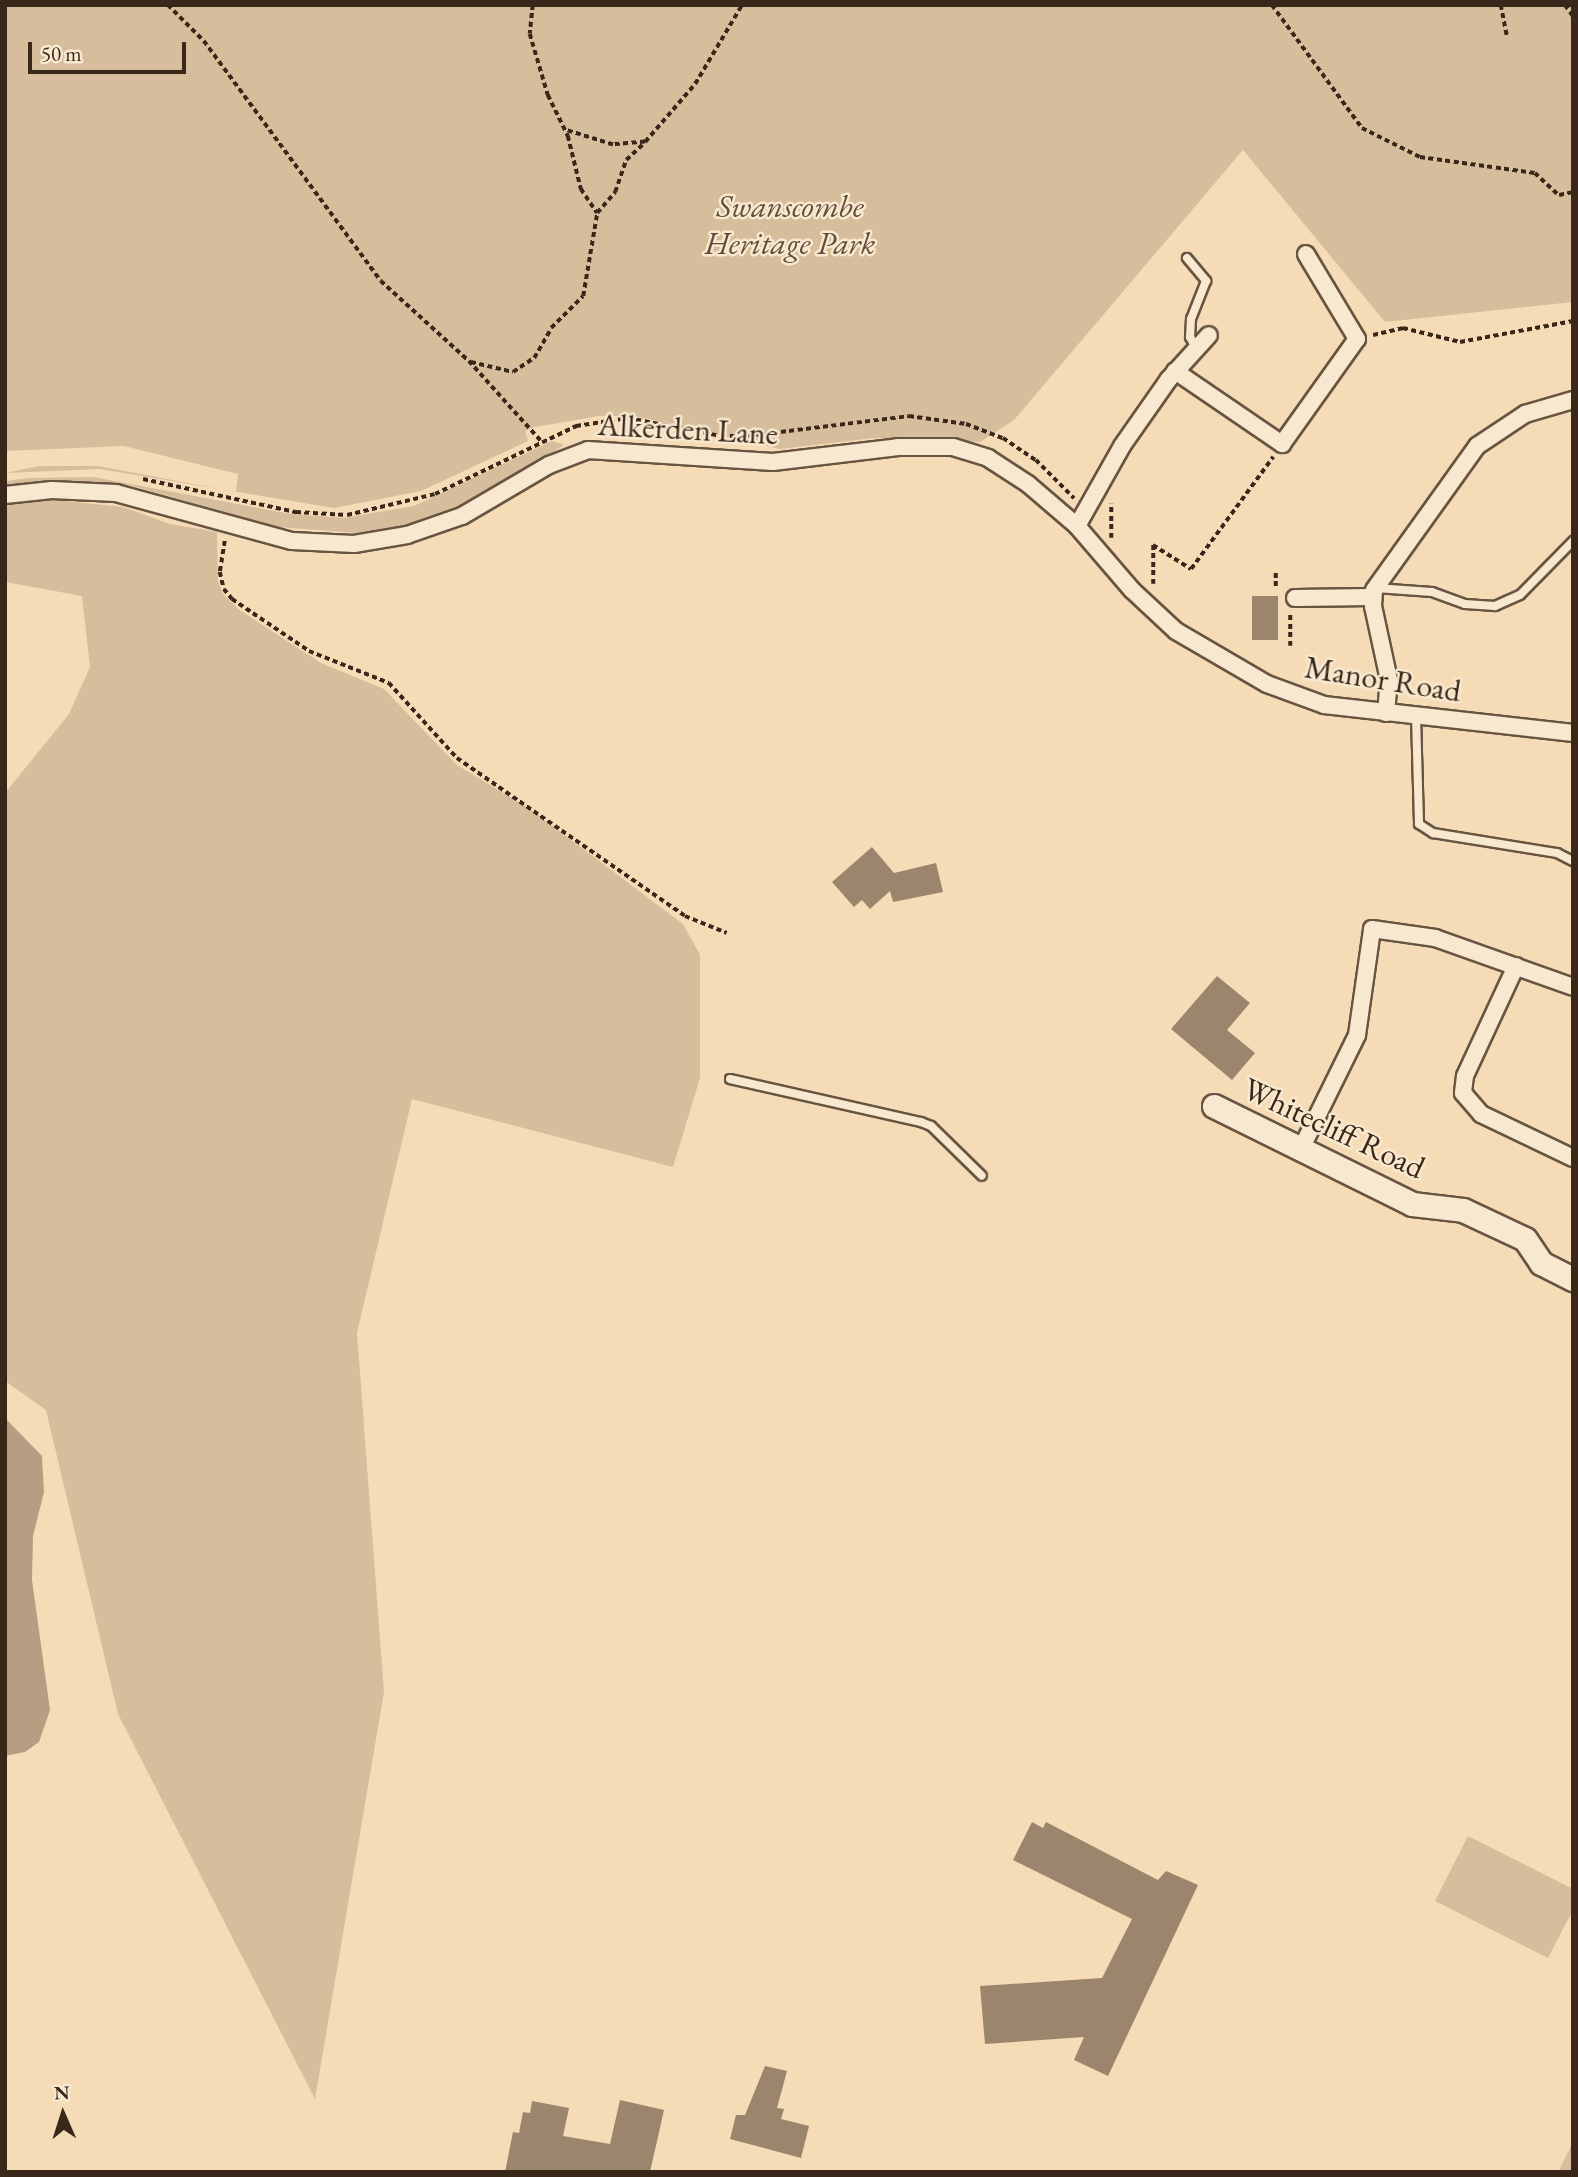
<!DOCTYPE html>
<style>
body{margin:0}
#map{position:relative;width:1578px;height:2177px;overflow:hidden;background:#f6dbb7;font-family:"EB Garamond",serif}
div>[style]{position:absolute}
.green>*{inset:0;background:#d6bd9c}
.water>*{inset:0;background:#b69e82}
.building>*{inset:0;background:#9b856c;transform-origin:0 0}
.path>*{height:3.5px;margin-top:-1.75px;transform-origin:0;background:repeating-linear-gradient(90deg,#39281a 0 5px,transparent 0 8.5px)}
.roads{filter:drop-shadow(2px 0 #685541) drop-shadow(-2px 0 #685541) drop-shadow(0 2px #685541) drop-shadow(0 -2px #685541)}
.lane>*{height:8px;margin:-4px;padding:0 4px;transform-origin:4px;border-radius:4px;background:#f9e8d0}
.street>*{height:16px;margin:-8px;padding:0 8px;transform-origin:8px;border-radius:8px;background:#f9e8d0}
.secondary>*{height:23px;margin:-11.5px;padding:0 11.5px;transform-origin:11.5px;border-radius:11.5px;background:#f9e8d0}
span{translate:-50% -50%;white-space:nowrap;text-align:center;line-height:1.15;-webkit-text-stroke:5px #f9e8d0;paint-order:stroke}
.park-label{font-size:32px;color:#604d3a;font-style:italic}
.street-label{font-size:32px;color:#39281a}
.frame{position:absolute;inset:0;border:7px solid #39281a;pointer-events:none}
.north{position:absolute;left:28px;top:2079px;width:70px;height:70px;-webkit-text-stroke:5px #f9e8d0;paint-order:stroke;rotate:357deg;font-size:19px;font-weight:700;line-height:28px;text-align:center;color:#39281a}
.north::after{content:'';display:block;margin:auto;width:24px;height:32px;background:#39281a;clip-path:polygon(50% 0,100% 100%,50% 72%,0 100%)}
.scale{position:absolute;left:28px;top:42px;width:158px;height:32px;box-sizing:border-box;border:4px solid #39281a;border-top:0;padding-left:9px;font-size:21px;line-height:24px;white-space:nowrap;color:#39281a;-webkit-text-stroke:5px #f9e8d0;paint-order:stroke}
</style>
<div id="map">
<div class="green">
<i style="clip-path:polygon(5px 5px,1573px 5px,1573px 302px,1385px 322px,1243px 150px,1014px 420px,980px 442px,874px 438px,780px 449px,635px 416px,599px 416px,535px 427px,525px 431px,528px 441px,421px 491px,334px 508px,100px 469px,5px 473px,39px 466px,98px 466px,236px 492px,238px 474px,124px 446px,5px 451px)"></i>
<i style="clip-path:polygon(552px 441px,564px 445px,475px 501px,406px 527px,357px 533px,278px 527px,130px 485px,75px 481px,5px 487px,5px 481px,29px 478px,93px 477px,291px 514px,343px 518px,414px 506px)"></i>
<i style="clip-path:polygon(56px 500px,123px 507px,170px 524px,217px 532px,218px 581px,223px 594px,238px 609px,321px 663px,384px 689px,457px 765px,530px 809px,683px 924px,700px 955px,700px 1078px,673px 1167px,412px 1099px,357px 1333px,384px 1692px,315px 2099px,118px 1714px,46px 1410px,5px 1381px,5px 793px,69px 714px,90px 667px,82px 596px,5px 582px,5px 503px)"></i>
<i style="clip-path:polygon(1468px 1836px,1573px 1889px,1573px 1910px,1548px 1958px,1435px 1901px)"></i>
<i style="clip-path:polygon(1573px 2142px,1573px 2172px,1558px 2172px)"></i>
</div>
<div class="water">
<i style="clip-path:polygon(5px 1418px,42px 1456px,44px 1492px,33px 1536px,32px 1580px,50px 1710px,39px 1742px,25px 1752px,5px 1756px)"></i>
</div>
<div class="building">
<i style="left:1252px;top:596px;width:26px;height:44px"></i>
<i style="clip-path:polygon(872px 847px,894px 873px,936px 863px,943px 892px,893px 902px,890px 891px,870px 909px,862px 900px,854px 907px,832px 882px)"></i>
<i style="clip-path:polygon(1217px 976px,1250px 1003px,1227px 1030px,1255px 1053px,1232px 1080px,1171px 1029px)"></i>
<i style="clip-path:polygon(1032px 1822px,1043px 1828px,1046px 1822px,1158px 1880px,1166px 1871px,1198px 1885px,1108px 2076px,1074px 2060px,1084px 2037px,985px 2044px,980px 1986px,1102px 1978px,1132px 1919px,1013px 1860px)"></i>
<i style="clip-path:polygon(765px 2066px,787px 2071px,777px 2108px,784px 2109px,781px 2119px,809px 2126px,801px 2158px,730px 2139px,736px 2115px,745px 2115px)"></i>
<i style="clip-path:polygon(620px 2100px,664px 2110px,650px 2172px,505px 2172px,513px 2132px,519px 2133px,523px 2112px,530px 2113px,532px 2101px,569px 2108px,563px 2136px,610px 2144px)"></i>
</div>
<div class="path">
<i style="left:168px;top:5px;width:51px;rotate:45deg"></i>
<i style="left:204px;top:41px;width:298px;rotate:53.6deg"></i>
<i style="left:381px;top:281px;width:119px;rotate:42.3deg"></i>
<i style="left:469px;top:361px;width:108px;rotate:48deg"></i>
<i style="left:533px;top:5px;width:29px;rotate:96deg"></i>
<i style="left:530px;top:34px;width:64px;rotate:73.6deg"></i>
<i style="left:548px;top:95px;width:46px;rotate:64deg"></i>
<i style="left:568px;top:136px;width:55px;rotate:76.2deg"></i>
<i style="left:581px;top:189px;width:29px;rotate:56deg"></i>
<i style="left:597px;top:213px;width:28px;rotate:-49deg"></i>
<i style="left:615px;top:192px;width:34px;rotate:-71deg"></i>
<i style="left:626px;top:160px;width:26px;rotate:-43deg"></i>
<i style="left:645px;top:142px;width:32px;rotate:175deg"></i>
<i style="left:613px;top:145px;width:50px;rotate:-162.6deg"></i>
<i style="left:1272px;top:5px;width:152px;rotate:53.8deg"></i>
<i style="left:1362px;top:128px;width:65px;rotate:26.6deg"></i>
<i style="left:1420px;top:157px;width:116px;rotate:7.9deg"></i>
<i style="left:1535px;top:173px;width:33px;rotate:43deg"></i>
<i style="left:1559px;top:195px;width:14px;rotate:-12deg"></i>
<i style="left:1501px;top:5px;width:31px;rotate:79deg"></i>
<i style="left:1565px;top:5px;width:14px;rotate:54deg"></i>
<i style="left:645px;top:142px;width:77px;rotate:-49.2deg"></i>
<i style="left:695px;top:84px;width:92px;rotate:-59.3deg"></i>
<i style="left:1373px;top:335px;width:31px;rotate:-13deg"></i>
<i style="left:1403px;top:328px;width:59px;rotate:13.8deg"></i>
<i style="left:1460px;top:342px;width:115px;rotate:-10.5deg"></i>
<i style="left:471px;top:362px;width:43px;rotate:13.4deg"></i>
<i style="left:513px;top:372px;width:25px;rotate:-34deg"></i>
<i style="left:534px;top:358px;width:34px;rotate:-60deg"></i>
<i style="left:551px;top:328px;width:45px;rotate:-45deg"></i>
<i style="left:583px;top:296px;width:84px;rotate:-80.4deg"></i>
<i style="left:143px;top:479px;width:157px;rotate:12.2deg"></i>
<i style="left:296px;top:512px;width:51px;rotate:3.4deg"></i>
<i style="left:347px;top:515px;width:90px;rotate:-13.4deg"></i>
<i style="left:435px;top:494px;width:157px;rotate:-25.7deg"></i>
<i style="left:576px;top:426px;width:53px;rotate:-8.7deg"></i>
<i style="left:628px;top:418px;width:95px;rotate:11deg"></i>
<i style="left:721px;top:436px;width:26px"></i>
<i style="left:747px;top:436px;width:163px;rotate:-7deg"></i>
<i style="left:909px;top:416px;width:58px;rotate:8deg"></i>
<i style="left:966px;top:424px;width:40px;rotate:21deg"></i>
<i style="left:1003px;top:438px;width:40px;rotate:34deg"></i>
<i style="left:1036px;top:460px;width:54px;rotate:45deg"></i>
<i style="left:1111px;top:538px;width:34px;rotate:-90deg"></i>
<i style="left:225px;top:541px;width:31px;rotate:99deg"></i>
<i style="left:220px;top:572px;width:17px;rotate:77deg"></i>
<i style="left:224px;top:589px;width:13px;rotate:51deg"></i>
<i style="left:232px;top:599px;width:93px;rotate:34deg"></i>
<i style="left:309px;top:651px;width:86px;rotate:21.8deg"></i>
<i style="left:389px;top:683px;width:101px;rotate:47.8deg"></i>
<i style="left:457px;top:758px;width:277px;rotate:34.7deg"></i>
<i style="left:685px;top:916px;width:45px;rotate:22deg"></i>
<i style="left:1276px;top:573px;width:15px;rotate:90deg"></i>
<i style="left:1153px;top:584px;width:39px;rotate:-90deg"></i>
<i style="left:1153px;top:545px;width:45px;rotate:32.3deg"></i>
<i style="left:1191px;top:569px;width:139px;rotate:-53.8deg"></i>
<i style="left:1290px;top:646px;width:33px;rotate:-90deg"></i>
</div>
<div class="roads">
<div class="lane">
<i style="left:1187px;top:258px;width:30px;rotate:50deg"></i>
<i style="left:1206px;top:281px;width:41px;rotate:111.5deg"></i>
<i style="left:1191px;top:319px;width:18px;rotate:93deg"></i>
<i style="left:1190px;top:337px;width:13px;rotate:61deg"></i>
<i style="left:1376px;top:588px;width:56px;rotate:4.1deg"></i>
<i style="left:1432px;top:592px;width:35px;rotate:20deg"></i>
<i style="left:1465px;top:604px;width:30px;rotate:4deg"></i>
<i style="left:1495px;top:606px;width:27px;rotate:-24deg"></i>
<i style="left:1520px;top:595px;width:76px;rotate:-45.5deg"></i>
<i style="left:1416px;top:716px;width:108px;rotate:88.4deg"></i>
<i style="left:1419px;top:824px;width:17px;rotate:33deg"></i>
<i style="left:1433px;top:833px;width:126px;rotate:9.2deg"></i>
<i style="left:1557px;top:853px;width:18px;rotate:27deg"></i>
<i style="left:730px;top:1079px;width:196px;rotate:12.7deg"></i>
<i style="left:921px;top:1122px;width:11px;rotate:22deg"></i>
<i style="left:931px;top:1126px;width:71px;rotate:44.4deg"></i>
</div>
<div class="street">
<i style="left:1175px;top:371px;width:130px;rotate:34.3deg"></i>
<i style="left:1282px;top:444px;width:129px;rotate:-54.5deg"></i>
<i style="left:1357px;top:339px;width:99px;rotate:-121deg"></i>
<i style="left:5px;top:495px;width:47px;rotate:-6.1deg"></i>
<i style="left:52px;top:490px;width:64px;rotate:2.7deg"></i>
<i style="left:116px;top:493px;width:182px;rotate:15.3deg"></i>
<i style="left:292px;top:541px;width:62px;rotate:2.8deg"></i>
<i style="left:354px;top:544px;width:54px;rotate:-9.6deg"></i>
<i style="left:407px;top:535px;width:58px;rotate:-19.1deg"></i>
<i style="left:462px;top:516px;width:101px;rotate:-30.4deg"></i>
<i style="left:549px;top:465px;width:42px;rotate:-21deg"></i>
<i style="left:588px;top:450px;width:185px;rotate:3.7deg"></i>
<i style="left:773px;top:462px;width:126px;rotate:-6.8deg"></i>
<i style="left:898px;top:447px;width:55px"></i>
<i style="left:953px;top:447px;width:37px;rotate:17deg"></i>
<i style="left:988px;top:458px;width:48px;rotate:33deg"></i>
<i style="left:1028px;top:484px;width:65px;rotate:40.6deg"></i>
<i style="left:1077px;top:526px;width:84px;rotate:49.3deg"></i>
<i style="left:1132px;top:590px;width:60px;rotate:43deg"></i>
<i style="left:1176px;top:631px;width:105px;rotate:30.2deg"></i>
<i style="left:1267px;top:684px;width:61px;rotate:20.2deg"></i>
<i style="left:1324px;top:705px;width:251px;rotate:6.4deg"></i>
<i style="left:1077px;top:526px;width:92px;rotate:-60.6deg"></i>
<i style="left:1122px;top:446px;width:82px;rotate:-55deg"></i>
<i style="left:1169px;top:379px;width:59px;rotate:-47.7deg"></i>
<i style="left:1295px;top:598px;width:77px;rotate:-0.7deg"></i>
<i style="left:1386px;top:713px;width:33px;rotate:-85deg"></i>
<i style="left:1389px;top:680px;width:76px;rotate:-102.2deg"></i>
<i style="left:1373px;top:606px;width:16px;rotate:-86deg"></i>
<i style="left:1374px;top:590px;width:177px;rotate:-54.4deg"></i>
<i style="left:1477px;top:446px;width:58px;rotate:-33.7deg"></i>
<i style="left:1525px;top:414px;width:50px;rotate:-16.3deg"></i>
<i style="left:1516px;top:966px;width:121px;rotate:114.9deg"></i>
<i style="left:1465px;top:1076px;width:17px;rotate:97deg"></i>
<i style="left:1463px;top:1093px;width:28px;rotate:49deg"></i>
<i style="left:1481px;top:1114px;width:102px;rotate:25.6deg"></i>
<i style="left:1301px;top:1149px;width:127px;rotate:-63.8deg"></i>
<i style="left:1357px;top:1035px;width:107px;rotate:-81.9deg"></i>
<i style="left:1372px;top:929px;width:64px;rotate:8.1deg"></i>
<i style="left:1435px;top:938px;width:146px;rotate:19.5deg"></i>
</div>
<div class="secondary">
<i style="left:1214px;top:1106px;width:221px;rotate:26.3deg"></i>
<i style="left:1412px;top:1204px;width:51px;rotate:6.7deg"></i>
<i style="left:1463px;top:1210px;width:68px;rotate:25.1deg"></i>
<i style="left:1525px;top:1239px;width:29px;rotate:56deg"></i>
<i style="left:1541px;top:1263px;width:36px;rotate:27deg"></i>
</div>
</div>
<div class="park-label">
<span style="left:790px;top:225px">Swanscombe<br>Heritage Park</span>
</div>
<div class="street-label">
<span style="left:688px;top:429px;rotate:3deg">Alkerden Lane</span>
<span style="left:1383px;top:679px;rotate:9deg">Manor Road</span>
<span style="left:1334px;top:1128px;rotate:25deg">Whitecliff Road</span>
</div>
<div class="frame"></div>
<div class="north">N</div>
<div class="scale">50 m</div>
</div>
